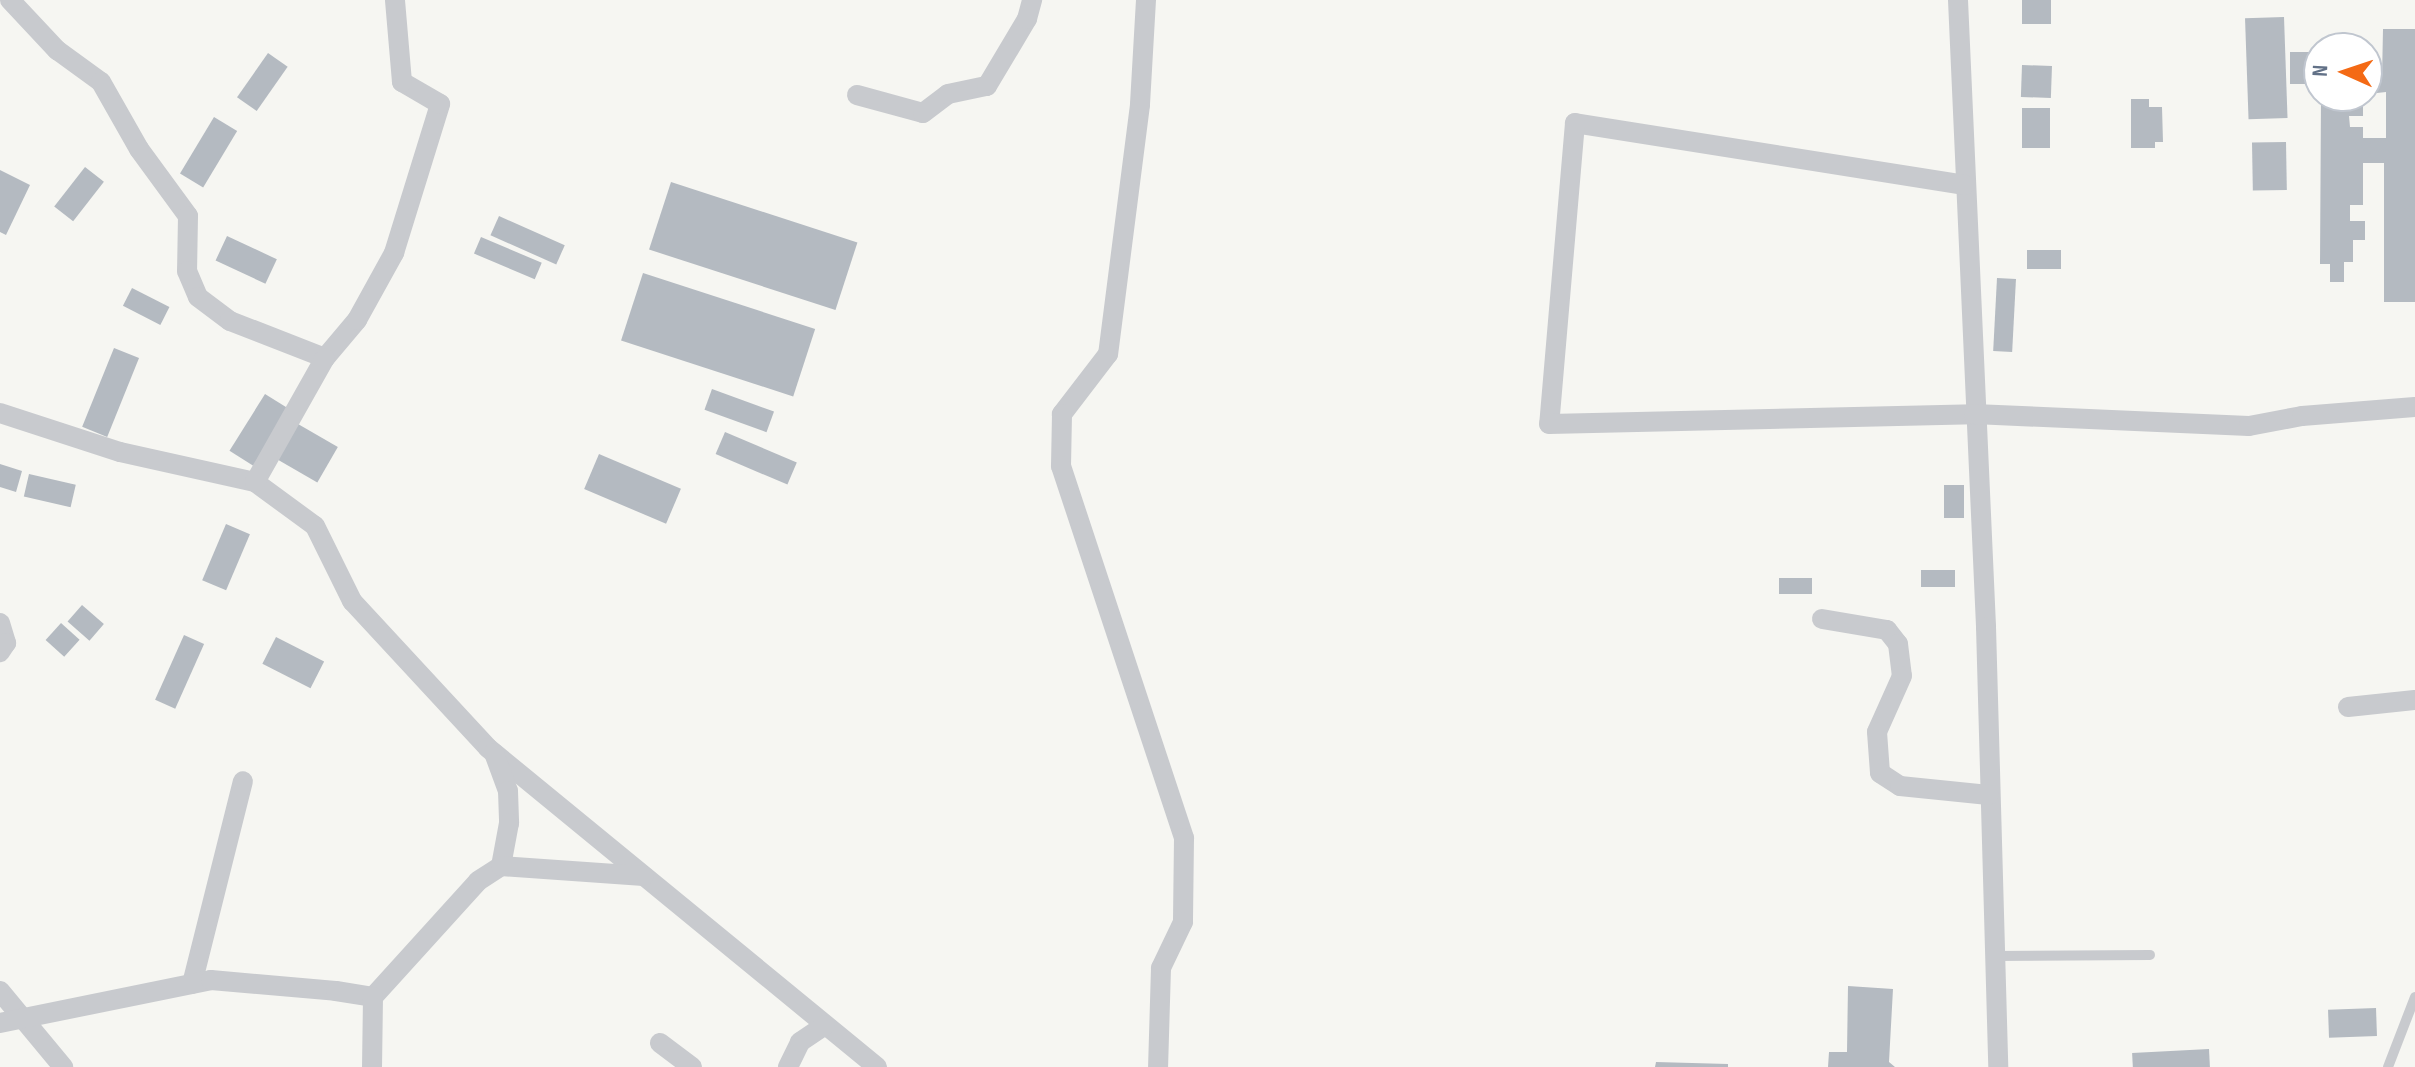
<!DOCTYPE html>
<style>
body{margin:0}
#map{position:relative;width:2415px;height:1067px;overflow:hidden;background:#f6f6f2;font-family:"Sofia Sans Condensed",sans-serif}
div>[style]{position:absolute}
.building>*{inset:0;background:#b4bac1;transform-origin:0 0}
.lane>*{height:10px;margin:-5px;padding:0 5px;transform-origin:5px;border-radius:5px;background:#c8cace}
.street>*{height:20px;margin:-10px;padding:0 10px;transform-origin:10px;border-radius:10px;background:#c8cace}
span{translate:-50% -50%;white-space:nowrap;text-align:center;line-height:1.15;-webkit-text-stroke:8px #fff;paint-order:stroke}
.north{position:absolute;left:2303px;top:32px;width:80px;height:80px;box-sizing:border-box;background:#fff;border:2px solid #c0c6cf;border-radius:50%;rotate:273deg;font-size:22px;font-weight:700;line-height:32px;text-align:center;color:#627187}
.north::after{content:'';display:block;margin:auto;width:28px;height:36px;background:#f46a15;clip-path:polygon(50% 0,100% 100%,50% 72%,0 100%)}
</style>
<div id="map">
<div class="building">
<i style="left:2022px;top:0;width:29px;height:24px"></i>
<i style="left:2284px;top:17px;width:101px;height:39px;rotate:88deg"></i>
<i style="clip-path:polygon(2383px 29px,2415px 29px,2415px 302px,2384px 302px,2384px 163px,2363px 163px,2363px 205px,2350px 205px,2350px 221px,2365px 221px,2365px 240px,2353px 240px,2353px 262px,2344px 262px,2344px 282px,2330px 282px,2330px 264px,2320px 264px,2321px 96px,2363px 96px,2363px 116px,2349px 116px,2350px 127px,2363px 127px,2363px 138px,2386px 138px,2386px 92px,2377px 93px,2377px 78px,2382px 78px)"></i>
<i style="left:2290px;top:52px;width:29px;height:32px"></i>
<i style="left:268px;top:53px;width:24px;height:54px;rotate:35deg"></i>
<i style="left:2022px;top:65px;width:30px;height:32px;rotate:2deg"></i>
<i style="clip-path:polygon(2131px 99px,2149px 99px,2149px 107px,2162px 107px,2163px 142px,2155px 142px,2155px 148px,2131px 148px)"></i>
<i style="left:2022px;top:108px;width:28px;height:40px"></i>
<i style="left:214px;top:117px;width:27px;height:66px;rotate:31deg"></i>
<i style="left:2286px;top:142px;width:48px;height:34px;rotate:89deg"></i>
<i style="left:85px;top:167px;width:24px;height:50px;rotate:38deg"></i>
<i style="clip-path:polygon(0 170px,30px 185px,6px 235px,0 232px)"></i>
<i style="left:671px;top:182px;width:196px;height:71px;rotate:18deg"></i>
<i style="left:499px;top:216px;width:72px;height:21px;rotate:24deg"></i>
<i style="left:227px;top:236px;width:55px;height:27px;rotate:25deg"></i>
<i style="left:481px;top:237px;width:66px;height:18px;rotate:23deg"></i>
<i style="left:2027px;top:250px;width:34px;height:19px"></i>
<i style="left:643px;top:273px;width:181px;height:71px;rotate:18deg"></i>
<i style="left:1997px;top:278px;width:19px;height:73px;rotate:3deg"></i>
<i style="left:132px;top:288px;width:42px;height:20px;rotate:27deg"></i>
<i style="left:114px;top:348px;width:27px;height:85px;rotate:22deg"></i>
<i style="left:712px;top:389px;width:66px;height:22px;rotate:20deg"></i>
<i style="left:265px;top:394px;width:28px;height:67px;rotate:32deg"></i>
<i style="left:298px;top:424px;width:46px;height:41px;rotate:30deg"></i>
<i style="left:725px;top:432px;width:78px;height:24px;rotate:23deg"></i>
<i style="left:599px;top:454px;width:89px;height:38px;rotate:23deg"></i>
<i style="clip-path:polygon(0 464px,22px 471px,16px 492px,0 487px)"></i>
<i style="left:29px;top:474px;width:48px;height:23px;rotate:13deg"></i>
<i style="left:1944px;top:485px;width:20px;height:33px"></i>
<i style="left:226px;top:524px;width:26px;height:61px;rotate:23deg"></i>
<i style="left:1921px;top:570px;width:34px;height:17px"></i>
<i style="left:1779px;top:578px;width:33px;height:16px"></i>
<i style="left:82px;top:605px;width:29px;height:22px;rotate:41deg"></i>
<i style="left:61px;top:623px;width:25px;height:23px;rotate:42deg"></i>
<i style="left:184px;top:635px;width:22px;height:71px;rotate:24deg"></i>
<i style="left:276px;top:637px;width:54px;height:30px;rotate:27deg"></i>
<i style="clip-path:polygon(1848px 986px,1893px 989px,1889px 1062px,1895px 1067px,1828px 1067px,1829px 1052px,1847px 1052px)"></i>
<i style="left:2376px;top:1008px;width:28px;height:48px;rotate:88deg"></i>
<i style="left:2209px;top:1049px;width:18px;height:77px;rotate:87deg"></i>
<i style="clip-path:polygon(1656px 1062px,1728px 1064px,1728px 1067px,1655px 1067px)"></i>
</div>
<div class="lane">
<i style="left:1994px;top:956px;width:156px;rotate:-0.4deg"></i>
<i style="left:2388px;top:1067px;width:75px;rotate:-68.9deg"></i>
</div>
<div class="street">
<i style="left:10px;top:0;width:69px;rotate:46.8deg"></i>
<i style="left:57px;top:50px;width:54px;rotate:36deg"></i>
<i style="left:101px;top:82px;width:77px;rotate:60.4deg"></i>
<i style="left:139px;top:149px;width:83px;rotate:53.8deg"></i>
<i style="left:188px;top:216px;width:55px;rotate:91deg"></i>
<i style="left:187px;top:271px;width:28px;rotate:67deg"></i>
<i style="left:198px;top:297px;width:40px;rotate:37deg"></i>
<i style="left:230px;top:321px;width:102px;rotate:21.3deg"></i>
<i style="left:325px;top:358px;width:50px;rotate:-49.9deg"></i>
<i style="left:357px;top:320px;width:77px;rotate:-61.1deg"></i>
<i style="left:394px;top:253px;width:156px;rotate:-72.8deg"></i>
<i style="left:440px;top:104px;width:44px;rotate:-149.9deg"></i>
<i style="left:402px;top:82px;width:82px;rotate:-94.9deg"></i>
<i style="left:1146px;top:0;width:105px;rotate:93.3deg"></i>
<i style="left:1140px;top:105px;width:251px;rotate:97.3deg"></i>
<i style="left:1108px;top:354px;width:76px;rotate:127.5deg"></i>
<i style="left:1062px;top:414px;width:52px;rotate:91.1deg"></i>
<i style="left:1061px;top:466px;width:392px;rotate:71.7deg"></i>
<i style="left:1184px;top:838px;width:84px;rotate:90.7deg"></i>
<i style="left:1183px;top:922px;width:51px;rotate:115.6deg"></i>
<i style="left:1161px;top:968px;width:99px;rotate:91.7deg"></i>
<i style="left:1958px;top:0;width:628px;rotate:87.44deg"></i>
<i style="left:1986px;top:627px;width:440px;rotate:88.4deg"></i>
<i style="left:857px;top:95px;width:68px;rotate:15.3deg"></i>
<i style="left:923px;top:113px;width:31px;rotate:-37deg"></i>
<i style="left:948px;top:94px;width:40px;rotate:-12deg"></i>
<i style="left:987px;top:86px;width:78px;rotate:-59.2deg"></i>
<i style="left:1027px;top:19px;width:20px;rotate:-75deg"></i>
<i style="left:1965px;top:185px;width:395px;rotate:-171deg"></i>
<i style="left:1575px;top:123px;width:302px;rotate:94.9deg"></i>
<i style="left:1549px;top:424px;width:425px;rotate:-1.3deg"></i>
<i style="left:1974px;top:414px;width:275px;rotate:2.5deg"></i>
<i style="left:2249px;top:426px;width:54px;rotate:-10.7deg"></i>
<i style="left:2302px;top:416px;width:113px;rotate:-4.6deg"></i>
<i style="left:0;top:413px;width:126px;rotate:18deg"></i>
<i style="left:120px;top:452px;width:138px;rotate:12.5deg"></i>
<i style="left:255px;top:482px;width:74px;rotate:36.3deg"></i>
<i style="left:315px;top:526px;width:84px;rotate:63.7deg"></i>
<i style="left:352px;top:601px;width:200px;rotate:47.2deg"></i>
<i style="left:488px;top:748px;width:503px;rotate:39.35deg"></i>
<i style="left:255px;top:482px;width:142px;rotate:-60.6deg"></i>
<i style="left:1822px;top:619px;width:66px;rotate:9.6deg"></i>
<i style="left:1887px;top:630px;width:18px;rotate:52deg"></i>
<i style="left:1898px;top:644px;width:32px;rotate:83deg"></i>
<i style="left:1902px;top:676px;width:61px;rotate:114.1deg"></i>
<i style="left:1877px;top:732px;width:41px;rotate:85.8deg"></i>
<i style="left:1880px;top:773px;width:24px;rotate:33deg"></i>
<i style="left:1900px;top:786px;width:89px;rotate:5.8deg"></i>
<i style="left:0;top:623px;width:21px;rotate:73deg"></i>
<i style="left:6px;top:643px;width:11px;rotate:124deg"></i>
<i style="left:2348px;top:707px;width:67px;rotate:-6deg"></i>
<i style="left:494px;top:753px;width:40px;rotate:69.8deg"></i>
<i style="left:508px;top:791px;width:32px;rotate:88deg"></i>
<i style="left:509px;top:823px;width:44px;rotate:100.5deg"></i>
<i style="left:192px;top:984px;width:209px;rotate:-75.9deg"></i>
<i style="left:0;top:991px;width:99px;rotate:50.3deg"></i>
<i style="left:373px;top:997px;width:156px;rotate:-47.8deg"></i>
<i style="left:478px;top:881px;width:27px;rotate:-33deg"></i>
<i style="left:501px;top:866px;width:143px;rotate:4deg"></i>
<i style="left:0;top:1023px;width:215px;rotate:-11.5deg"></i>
<i style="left:211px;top:980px;width:125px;rotate:5deg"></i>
<i style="left:336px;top:991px;width:37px;rotate:9deg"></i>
<i style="left:373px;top:997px;width:70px;rotate:90.8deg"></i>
<i style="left:660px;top:1043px;width:40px;rotate:37deg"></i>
<i style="left:788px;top:1067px;width:28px;rotate:-64deg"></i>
<i style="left:800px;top:1042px;width:30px;rotate:-34deg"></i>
</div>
<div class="north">N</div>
</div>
